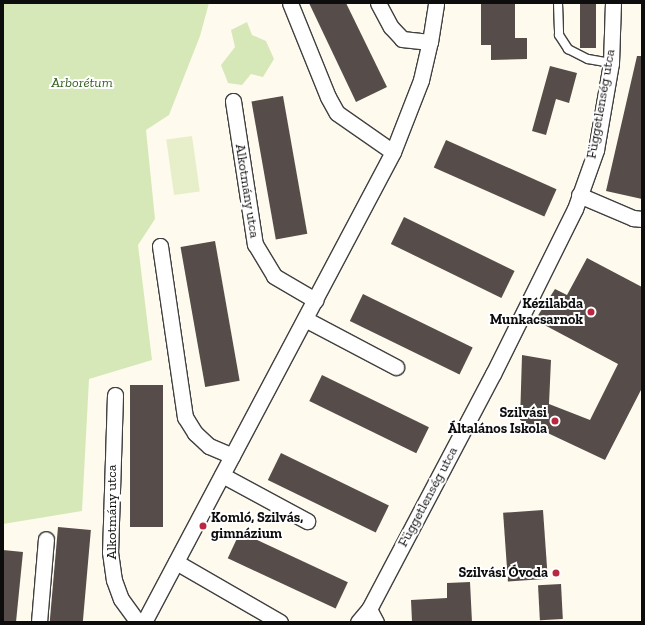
<!DOCTYPE html>
<meta charset="utf-8">
<style>
body{margin:0}
#map{position:relative;width:645px;height:625px;overflow:hidden;background:#fffaee;font-family:"Zilla Slab",serif}
div>[style]{position:absolute}
.green>*{inset:0;background:#d6e8b8}
.pitch>*{inset:0;background:#e7efca;transform-origin:0 0}
.building>*{inset:0;background:#564d4a;transform-origin:0 0}
.roads{filter:drop-shadow(1px 0 #404040) drop-shadow(-1px 0 #404040) drop-shadow(0 1px #404040) drop-shadow(0 -1px #404040)}
.service>*{height:8px;margin:-4px;padding:0 4px;transform-origin:4px;border-radius:4px;background:#fff}
.minor>*{height:15px;margin:-7.5px;padding:0 7.5px;transform-origin:7.5px;border-radius:7.5px;background:#fff}
.dots>*{width:11px;height:11px;translate:-50% -50%;box-sizing:border-box;border:2px solid #fff;border-radius:50%}
span{translate:-50% -50%;white-space:nowrap;text-align:center;line-height:1.15;-webkit-text-stroke:4px #fff;paint-order:stroke}
.park-label{font-size:14px;color:#35641f;font-style:italic}
.street-label{font-size:14px;color:#0d0d0d}
.poi-label{font-size:14px;color:#0d0d0d;font-weight:700}
.right{translate:-100% -50%;text-align:right}
.left{translate:0 -50%;text-align:left}
.frame{position:absolute;inset:0;border:4px solid #0d0d0d;pointer-events:none}
</style>
<div id="map">
<div class="green">
<i style="clip-path:polygon(3px 3px,209px 3px,200px 36px,169px 115px,146px 130px,155px 219px,138px 245px,152px 360px,89px 379px,82px 511px,3px 524px)"></i>
<i style="clip-path:polygon(247px 22px,252px 35px,266px 41px,274px 59px,263px 77px,251px 74px,242px 85px,228px 83px,221px 65px,235px 47px,231px 30px)"></i>
</div>
<div class="pitch">
<i style="left:192px;top:136px;width:56px;height:26px;rotate:82deg"></i>
</div>
<div class="building">
<i style="clip-path:polygon(309px 3px,346px 3px,387px 87px,356px 102px)"></i>
<i style="clip-path:polygon(481px 3px,515px 3px,515px 38px,527px 38px,527px 59px,491px 60px,491px 45px,481px 45px)"></i>
<i style="left:580px;top:3px;width:16px;height:45px"></i>
<i style="clip-path:polygon(637px 56px,642px 56px,642px 199px,606px 191px)"></i>
<i style="clip-path:polygon(550px 66px,577px 73px,569px 103px,556px 99px,546px 135px,532px 131px)"></i>
<i style="left:283px;top:96px;width:140px;height:32px;rotate:80deg"></i>
<i style="left:446px;top:140px;width:121px;height:30px;rotate:24deg"></i>
<i style="left:404px;top:217px;width:123px;height:30px;rotate:26deg"></i>
<i style="left:215px;top:241px;width:142px;height:35px;rotate:80deg"></i>
<i style="clip-path:polygon(587px 258px,642px 287px,642px 388px,605px 460px,520px 420px,522px 355px,551px 360px,549px 404px,590px 420px,618px 364px,535px 320px,555px 289px,567px 295px)"></i>
<i style="left:363px;top:294px;width:122px;height:30px;rotate:26deg"></i>
<i style="left:322px;top:375px;width:119px;height:29px;rotate:26deg"></i>
<i style="left:130px;top:385px;width:33px;height:142px"></i>
<i style="left:281px;top:453px;width:120px;height:30px;rotate:26deg"></i>
<i style="left:543px;top:510px;width:69px;height:40px;rotate:86deg"></i>
<i style="left:58px;top:527px;width:33px;height:95px;rotate:5deg"></i>
<i style="left:240px;top:532px;width:119px;height:29px;rotate:25deg"></i>
<i style="clip-path:polygon(3px 550px,23px 552px,16px 622px,3px 622px)"></i>
<i style="clip-path:polygon(470px 582px,472px 622px,412px 622px,411px 600px,447px 598px,447px 583px)"></i>
<i style="left:561px;top:584px;width:35px;height:23px;rotate:87deg"></i>
</div>
<div class="roads">
<div class="service">
<i style="left:558px;top:3px;width:32px;rotate:88deg"></i>
<i style="left:559px;top:35px;width:17px;rotate:57deg"></i>
<i style="left:568px;top:49px;width:22px;rotate:27deg"></i>
<i style="left:588px;top:59px;width:23px;rotate:10deg"></i>
</div>
<div class="minor">
<i style="left:290px;top:3px;width:101px;rotate:68deg"></i>
<i style="left:328px;top:97px;width:18px;rotate:61deg"></i>
<i style="left:337px;top:113px;width:68px;rotate:34.9deg"></i>
<i style="left:378px;top:3px;width:27px;rotate:62deg"></i>
<i style="left:391px;top:27px;width:16px;rotate:47deg"></i>
<i style="left:402px;top:39px;width:28px;rotate:6deg"></i>
<i style="left:233px;top:101px;width:145px;rotate:81.3deg"></i>
<i style="left:255px;top:244px;width:37px;rotate:59deg"></i>
<i style="left:274px;top:276px;width:48px;rotate:30.3deg"></i>
<i style="left:579px;top:195px;width:59px;rotate:23.1deg"></i>
<i style="left:633px;top:218px;width:9px;rotate:6deg"></i>
<i style="left:160px;top:246px;width:173px;rotate:81.7deg"></i>
<i style="left:185px;top:417px;width:19px;rotate:58deg"></i>
<i style="left:195px;top:433px;width:19px;rotate:43deg"></i>
<i style="left:209px;top:446px;width:25px;rotate:23deg"></i>
<i style="left:305px;top:319px;width:103px;rotate:27.8deg"></i>
<i style="left:115px;top:395px;width:157px;rotate:91.8deg"></i>
<i style="left:110px;top:552px;width:28px;rotate:82deg"></i>
<i style="left:114px;top:580px;width:20px;rotate:70deg"></i>
<i style="left:121px;top:599px;width:29px;rotate:54deg"></i>
<i style="left:222px;top:475px;width:97px;rotate:28.4deg"></i>
<i style="left:176px;top:562px;width:120px;rotate:30deg"></i>
<i style="left:369px;top:609px;width:15px;rotate:62deg"></i>
<i style="left:39px;top:622px;width:83px;rotate:-85.2deg"></i>
<i style="left:144px;top:622px;width:532px;rotate:-62.09deg"></i>
<i style="left:393px;top:152px;width:77px;rotate:-68.7deg"></i>
<i style="left:421px;top:80px;width:39px;rotate:-77deg"></i>
<i style="left:430px;top:42px;width:39px;rotate:-81deg"></i>
<i style="left:358px;top:622px;width:17px;rotate:-50deg"></i>
<i style="left:369px;top:609px;width:266px;rotate:-62.2deg"></i>
<i style="left:493px;top:374px;width:184px;rotate:-63.6deg"></i>
<i style="left:575px;top:209px;width:63px;rotate:-70.4deg"></i>
<i style="left:596px;top:150px;width:88px;rotate:-80.2deg"></i>
<i style="left:611px;top:63px;width:60px;rotate:-88.1deg"></i>
</div>
</div>
<div class="dots">
<i style="left:591px;top:312px;background:#ba283f"></i>
<i style="left:555px;top:421px;background:#ba283f"></i>
<i style="left:203px;top:526px;background:#ba283f"></i>
<i style="left:556px;top:573px;background:#ba283f"></i>
</div>
<div class="park-label">
<span style="left:82px;top:83px">Arborétum</span>
</div>
<div class="street-label">
<span style="left:601px;top:104px;rotate:-80deg">Függetlenség utca</span>
<span style="left:247px;top:191px;rotate:81deg">Alkotmány utca</span>
<span style="left:428px;top:497px;rotate:-62deg">Függetlenség utca</span>
<span style="left:112px;top:512px;rotate:-90deg">Alkotmány utca</span>
</div>
<div class="poi-label">
<span class="right" style="left:583px;top:312px">Kézilabda<br>Munkacsarnok</span>
<span class="right" style="left:547px;top:421px">Szilvási<br>Általános Iskola</span>
<span class="left" style="left:211px;top:526px">Komló, Szilvás,<br>gimnázium</span>
<span class="right" style="left:548px;top:573px">Szilvási Óvoda</span>
</div>
<div class="frame"></div>
</div>
